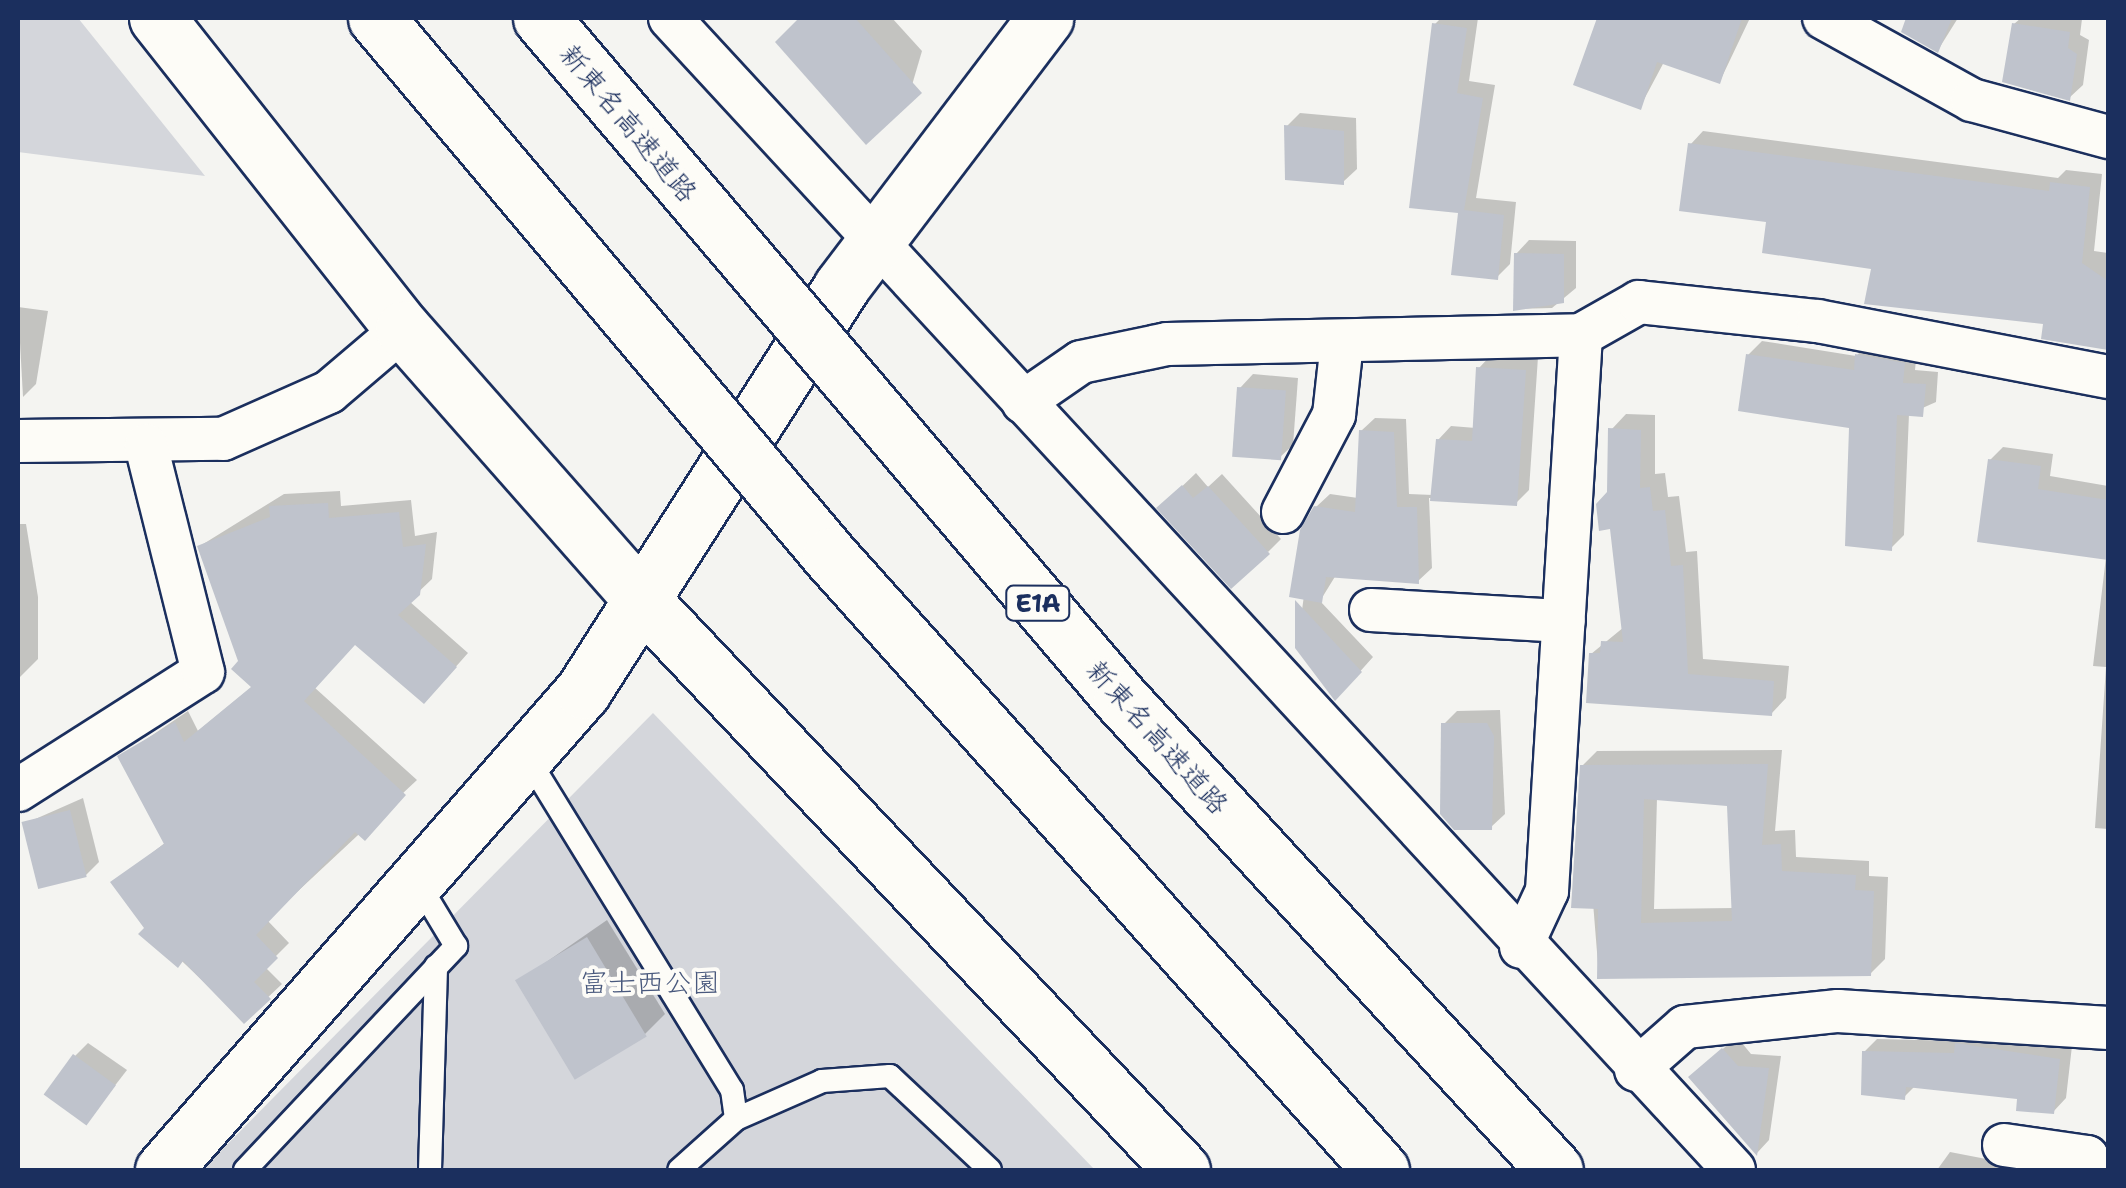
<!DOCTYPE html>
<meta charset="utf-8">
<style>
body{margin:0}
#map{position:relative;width:2126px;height:1188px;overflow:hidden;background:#f4f4f1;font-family:"Shantell Sans","Klee One",sans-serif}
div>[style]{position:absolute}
.green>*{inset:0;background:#d4d6db}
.shadow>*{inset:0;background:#0003}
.building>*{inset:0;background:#bfc3cc;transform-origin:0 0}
.roads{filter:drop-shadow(2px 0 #1b2f5e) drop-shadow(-2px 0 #1b2f5e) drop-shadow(0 2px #1b2f5e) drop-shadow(0 -2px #1b2f5e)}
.service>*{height:22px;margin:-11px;padding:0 11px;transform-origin:11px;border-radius:11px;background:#fdfcf7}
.minor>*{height:42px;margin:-21px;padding:0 21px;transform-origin:21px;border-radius:21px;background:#fdfcf7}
.tertiary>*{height:55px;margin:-27.5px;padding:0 27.5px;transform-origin:27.5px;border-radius:27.5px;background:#fdfcf7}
.bridges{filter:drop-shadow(2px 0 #1b2f5e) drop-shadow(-2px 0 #1b2f5e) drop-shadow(0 2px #1b2f5e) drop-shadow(0 -2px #1b2f5e)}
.motorway-bridge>*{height:55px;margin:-27.5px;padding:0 27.5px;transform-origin:27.5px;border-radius:27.5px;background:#fdfcf7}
span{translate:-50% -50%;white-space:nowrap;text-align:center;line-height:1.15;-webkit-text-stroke:8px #fdfcf7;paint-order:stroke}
.shield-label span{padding:2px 8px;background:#fdfcf7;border:2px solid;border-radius:8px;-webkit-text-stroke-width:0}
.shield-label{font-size:25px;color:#1b2f5e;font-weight:700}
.street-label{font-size:28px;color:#1b2f5e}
.park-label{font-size:28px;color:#49597d}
.frame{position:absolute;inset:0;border:20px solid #1b2f5e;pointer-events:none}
</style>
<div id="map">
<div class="green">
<i style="clip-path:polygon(18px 18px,78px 18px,205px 176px,18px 152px)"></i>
<i style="clip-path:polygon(653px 713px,1095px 1170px,202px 1170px)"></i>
</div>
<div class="shadow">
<i style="clip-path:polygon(802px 18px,892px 18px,922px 51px,907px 102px,778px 42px)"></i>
<i style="clip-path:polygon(1441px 18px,1478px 18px,1469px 81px,1495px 85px,1476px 198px,1516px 202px,1510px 264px,1497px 277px,1460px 211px,1435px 24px)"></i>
<i style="clip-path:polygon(1600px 18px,1750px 18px,1720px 81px,1664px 62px,1640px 107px,1577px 84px)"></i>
<i style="clip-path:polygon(1909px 18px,1958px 18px,1938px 50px,1904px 31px)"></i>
<i style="clip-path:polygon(2021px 18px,2082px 19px,2080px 35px,2089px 40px,2083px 85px,2069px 98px,2014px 24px)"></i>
<i style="clip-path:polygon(1300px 113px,1356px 118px,1357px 169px,1343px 182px,1287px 126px)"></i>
<i style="clip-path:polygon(1703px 131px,2058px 178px,2066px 170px,2102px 174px,2094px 251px,2108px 253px,2108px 344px,1874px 267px,1769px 220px,1690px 145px)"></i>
<i style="clip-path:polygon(1529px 240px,1576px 241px,1576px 288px,1552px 308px,1515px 309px,1516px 254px)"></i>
<i style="clip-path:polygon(18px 307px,48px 311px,36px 384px,23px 397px)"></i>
<i style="clip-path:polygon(1762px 341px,1856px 356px,1871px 342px,1917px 350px,1915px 370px,1938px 372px,1936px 402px,1909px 414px,1904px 535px,1891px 548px,1851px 426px,1748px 355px)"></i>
<i style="clip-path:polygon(1492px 354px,1538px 357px,1529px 490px,1516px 503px,1429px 498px,1432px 568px,1418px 581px,1336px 575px,1320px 601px,1373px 657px,1348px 685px,1297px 647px,1316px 507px,1330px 494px,1358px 498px,1361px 431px,1375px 418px,1406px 419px,1409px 494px,1433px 495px,1438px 440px,1451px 426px,1476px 428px,1479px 368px)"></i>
<i style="clip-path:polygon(1253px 374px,1298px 378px,1293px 445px,1279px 458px,1240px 388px)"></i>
<i style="clip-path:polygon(1626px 414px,1655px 415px,1655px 474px,1665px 473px,1668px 497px,1679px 496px,1686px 552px,1697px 551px,1703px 659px,1789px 666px,1786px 698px,1771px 714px,1591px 654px,1624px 627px,1609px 493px,1611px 430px)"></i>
<i style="clip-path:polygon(2003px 447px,2053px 454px,2050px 476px,2108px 486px,2108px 829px,2095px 828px,2106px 667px,2093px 666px,2106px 557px,1990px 460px)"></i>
<i style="clip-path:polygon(1196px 473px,1208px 487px,1222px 474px,1281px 539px,1268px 552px,1173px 495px)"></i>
<i style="clip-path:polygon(340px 491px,341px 506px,411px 500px,415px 536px,437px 532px,432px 579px,409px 601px,468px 653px,437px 688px,355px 642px,314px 687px,417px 780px,267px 920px,289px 943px,265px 967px,282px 984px,244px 1020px,147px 928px,114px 883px,166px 842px,120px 757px,188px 711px,198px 731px,253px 686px,200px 546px,284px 494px)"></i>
<i style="clip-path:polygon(18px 524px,26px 524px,38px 597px,38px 659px,18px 679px)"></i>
<i style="clip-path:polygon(1500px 710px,1505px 814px,1491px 827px,1444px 724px,1457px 711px)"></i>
<i style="clip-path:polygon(evenodd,1782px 750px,1775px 831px,1795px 830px,1796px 857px,1869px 861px,1869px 876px,1888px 877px,1885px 959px,1870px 974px,1599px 977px,1582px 766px,1597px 751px,1782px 750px,1657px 798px,1729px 804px,1734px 908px,1654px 909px,1657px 798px)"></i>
<i style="clip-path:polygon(83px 798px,99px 862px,86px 875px,24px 824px)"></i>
<i style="clip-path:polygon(607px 920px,665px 1014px,645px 1034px,519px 981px)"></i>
<i style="clip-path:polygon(1971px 1031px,2072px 1046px,2066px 1098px,2053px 1112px,2020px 1097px,1916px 1085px,1904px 1097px,1864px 1052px,1877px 1039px,1961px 1041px)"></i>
<i style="clip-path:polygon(1737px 1037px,1751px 1054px,1781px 1056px,1769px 1140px,1757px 1153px,1705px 1064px)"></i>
<i style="clip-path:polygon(88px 1043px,127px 1070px,86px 1123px,75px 1056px)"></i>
<i style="clip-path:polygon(1950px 1152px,2043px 1170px,1937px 1170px)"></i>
</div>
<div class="building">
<i style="clip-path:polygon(799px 18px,855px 18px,922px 93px,866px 145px,775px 42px)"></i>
<i style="clip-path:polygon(1597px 18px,1742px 18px,1720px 84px,1657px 62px,1641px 110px,1573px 85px)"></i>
<i style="clip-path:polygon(1906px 18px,1952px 18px,1938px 53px,1901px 32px)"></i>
<i style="clip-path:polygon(1432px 23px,1467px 28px,1457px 93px,1483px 98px,1464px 210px,1504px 215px,1498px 280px,1451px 275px,1458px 213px,1409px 208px)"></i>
<i style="clip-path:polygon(2012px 23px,2070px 32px,2068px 48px,2077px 54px,2070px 101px,2002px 82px)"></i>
<i style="clip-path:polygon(1284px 125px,1344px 131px,1344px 185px,1285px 180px)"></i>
<i style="clip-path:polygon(1688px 143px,2049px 191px,2050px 182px,2090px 187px,2082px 263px,2108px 281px,2108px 350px,2041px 339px,2043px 324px,1864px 304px,1871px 269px,1762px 253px,1766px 222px,1679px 211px)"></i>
<i style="clip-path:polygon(1514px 253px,1564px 254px,1564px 303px,1513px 311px)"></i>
<i style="clip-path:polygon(1746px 354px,1854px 370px,1855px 354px,1905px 363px,1903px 383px,1926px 384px,1923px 417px,1897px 415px,1892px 551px,1845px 546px,1849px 428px,1738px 411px)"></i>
<i style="clip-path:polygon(1476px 367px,1526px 370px,1517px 506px,1430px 501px,1436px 439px,1472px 441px)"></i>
<i style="left:1237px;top:387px;width:49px;height:70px;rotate:4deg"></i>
<i style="clip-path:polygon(1608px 428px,1641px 430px,1640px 488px,1650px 487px,1653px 511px,1665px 510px,1671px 566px,1683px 565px,1688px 674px,1774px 681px,1772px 716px,1586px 703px,1589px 653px,1600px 653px,1601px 641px,1623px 642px,1610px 529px,1599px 531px,1596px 504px,1607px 492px)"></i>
<i style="clip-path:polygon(1359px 430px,1394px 432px,1397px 507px,1417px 507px,1419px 584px,1326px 577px,1322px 603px,1289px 597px,1300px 530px,1314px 506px,1355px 512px)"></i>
<i style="clip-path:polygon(1988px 459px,2041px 466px,2038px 489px,2108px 500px,2108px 560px,1977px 542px)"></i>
<i style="clip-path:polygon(1182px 485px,1193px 498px,1208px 486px,1270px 554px,1231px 589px,1156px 508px)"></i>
<i style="clip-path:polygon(328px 503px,329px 518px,399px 512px,403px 547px,426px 544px,420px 595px,398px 615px,457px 667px,424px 704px,355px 645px,304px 701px,406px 795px,365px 841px,355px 832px,256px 935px,278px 958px,254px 982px,271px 999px,244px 1024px,183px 961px,178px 968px,138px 934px,144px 928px,110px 882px,164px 844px,117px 756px,175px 722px,184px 742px,251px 687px,231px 669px,238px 661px,197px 546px,270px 517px,269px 506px)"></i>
<i style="clip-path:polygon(1295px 600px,1362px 672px,1335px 701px,1295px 648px)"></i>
<i style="clip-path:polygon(1441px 723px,1487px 723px,1494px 736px,1492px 830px,1454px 830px,1440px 814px)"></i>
<i style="clip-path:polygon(evenodd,1768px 764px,1762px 845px,1781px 844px,1782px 871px,1856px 875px,1855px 890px,1874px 891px,1871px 976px,1597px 979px,1598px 909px,1571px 908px,1580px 765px,1768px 764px,1644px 799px,1727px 806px,1732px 921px,1641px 923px,1644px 799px)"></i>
<i style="left:70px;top:810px;width:69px;height:50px;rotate:76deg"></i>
<i style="left:587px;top:937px;width:116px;height:84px;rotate:59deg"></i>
<i style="clip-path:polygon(1955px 1043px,2060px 1059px,2054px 1114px,2016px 1111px,2017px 1099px,1906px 1087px,1905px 1100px,1861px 1095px,1862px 1051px,1954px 1053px)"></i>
<i style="clip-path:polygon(1722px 1048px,1738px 1066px,1769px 1068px,1757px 1156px,1688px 1077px)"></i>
<i style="left:73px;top:1054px;width:53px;height:50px;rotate:36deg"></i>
</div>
<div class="roads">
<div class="service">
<i style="left:527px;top:757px;width:391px;rotate:58.4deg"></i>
<i style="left:732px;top:1090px;width:29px;rotate:82deg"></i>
<i style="left:736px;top:1119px;width:76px;rotate:138.2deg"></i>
<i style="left:736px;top:1119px;width:94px;rotate:-23.8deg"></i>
<i style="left:822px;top:1081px;width:68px;rotate:-4.2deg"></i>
<i style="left:890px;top:1076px;width:137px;rotate:43.2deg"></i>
<i style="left:245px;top:1170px;width:308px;rotate:-46.7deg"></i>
<i style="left:456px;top:946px;width:74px;rotate:-121.1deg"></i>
<i style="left:430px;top:1170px;width:204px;rotate:-88.3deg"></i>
</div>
<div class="minor">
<i style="left:670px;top:18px;width:1568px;rotate:47.27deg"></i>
<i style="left:1824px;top:18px;width:169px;rotate:29deg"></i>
<i style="left:1972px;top:100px;width:141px;rotate:15.2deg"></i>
<i style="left:1023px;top:402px;width:70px;rotate:-34.6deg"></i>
<i style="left:1081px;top:362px;width:88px;rotate:-11.8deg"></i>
<i style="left:1167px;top:344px;width:414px;rotate:-1.2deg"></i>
<i style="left:1581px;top:335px;width:67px;rotate:-29.6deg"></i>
<i style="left:1639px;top:302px;width:180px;rotate:6.1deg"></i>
<i style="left:1818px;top:321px;width:295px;rotate:10.9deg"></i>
<i style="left:18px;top:441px;width:205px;rotate:-0.6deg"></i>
<i style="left:223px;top:439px;width:116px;rotate:-23.9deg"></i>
<i style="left:329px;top:392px;width:97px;rotate:-40.4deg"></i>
<i style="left:1283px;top:512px;width:110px;rotate:-62.3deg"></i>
<i style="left:1334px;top:415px;width:72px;rotate:-83.7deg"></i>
<i style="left:1371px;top:610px;width:193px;rotate:3.3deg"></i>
<i style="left:18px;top:790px;width:219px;rotate:-32.5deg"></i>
<i style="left:203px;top:672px;width:234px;rotate:-104.1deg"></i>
<i style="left:1521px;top:947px;width:62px;rotate:-65.1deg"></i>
<i style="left:1547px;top:891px;width:557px;rotate:-86.5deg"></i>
<i style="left:1636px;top:1070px;width:65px;rotate:-41.3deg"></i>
<i style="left:1685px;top:1027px;width:154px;rotate:-6deg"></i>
<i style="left:1838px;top:1011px;width:271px;rotate:3.6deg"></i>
<i style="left:2004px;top:1145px;width:84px;rotate:8.2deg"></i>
<i style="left:2087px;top:1157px;width:15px;rotate:62deg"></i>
</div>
<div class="tertiary">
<i style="left:157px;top:18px;width:397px;rotate:51.7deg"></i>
<i style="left:403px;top:329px;width:361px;rotate:48.6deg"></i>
<i style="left:642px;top:600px;width:785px;rotate:46.55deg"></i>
<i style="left:163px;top:1170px;width:637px;rotate:-48.75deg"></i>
<i style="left:583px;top:691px;width:479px;rotate:-57.4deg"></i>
<i style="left:841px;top:287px;width:338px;rotate:-52.8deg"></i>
</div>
</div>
<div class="bridges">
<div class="motorway-bridge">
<i style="left:376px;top:18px;width:704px;rotate:49.84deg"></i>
<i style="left:830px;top:556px;width:825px;rotate:48.1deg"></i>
<i style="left:541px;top:18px;width:895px;rotate:49.58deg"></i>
<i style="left:1121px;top:699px;width:640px;rotate:47.34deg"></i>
</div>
</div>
<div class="shield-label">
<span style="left:1038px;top:603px">E1A</span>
</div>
<div class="street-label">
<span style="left:629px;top:123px;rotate:50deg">新東名高速道路</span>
<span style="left:1158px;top:737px;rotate:48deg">新東名高速道路</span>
</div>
<div class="park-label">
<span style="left:650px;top:982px">富士西公園</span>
</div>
<div class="frame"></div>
</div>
